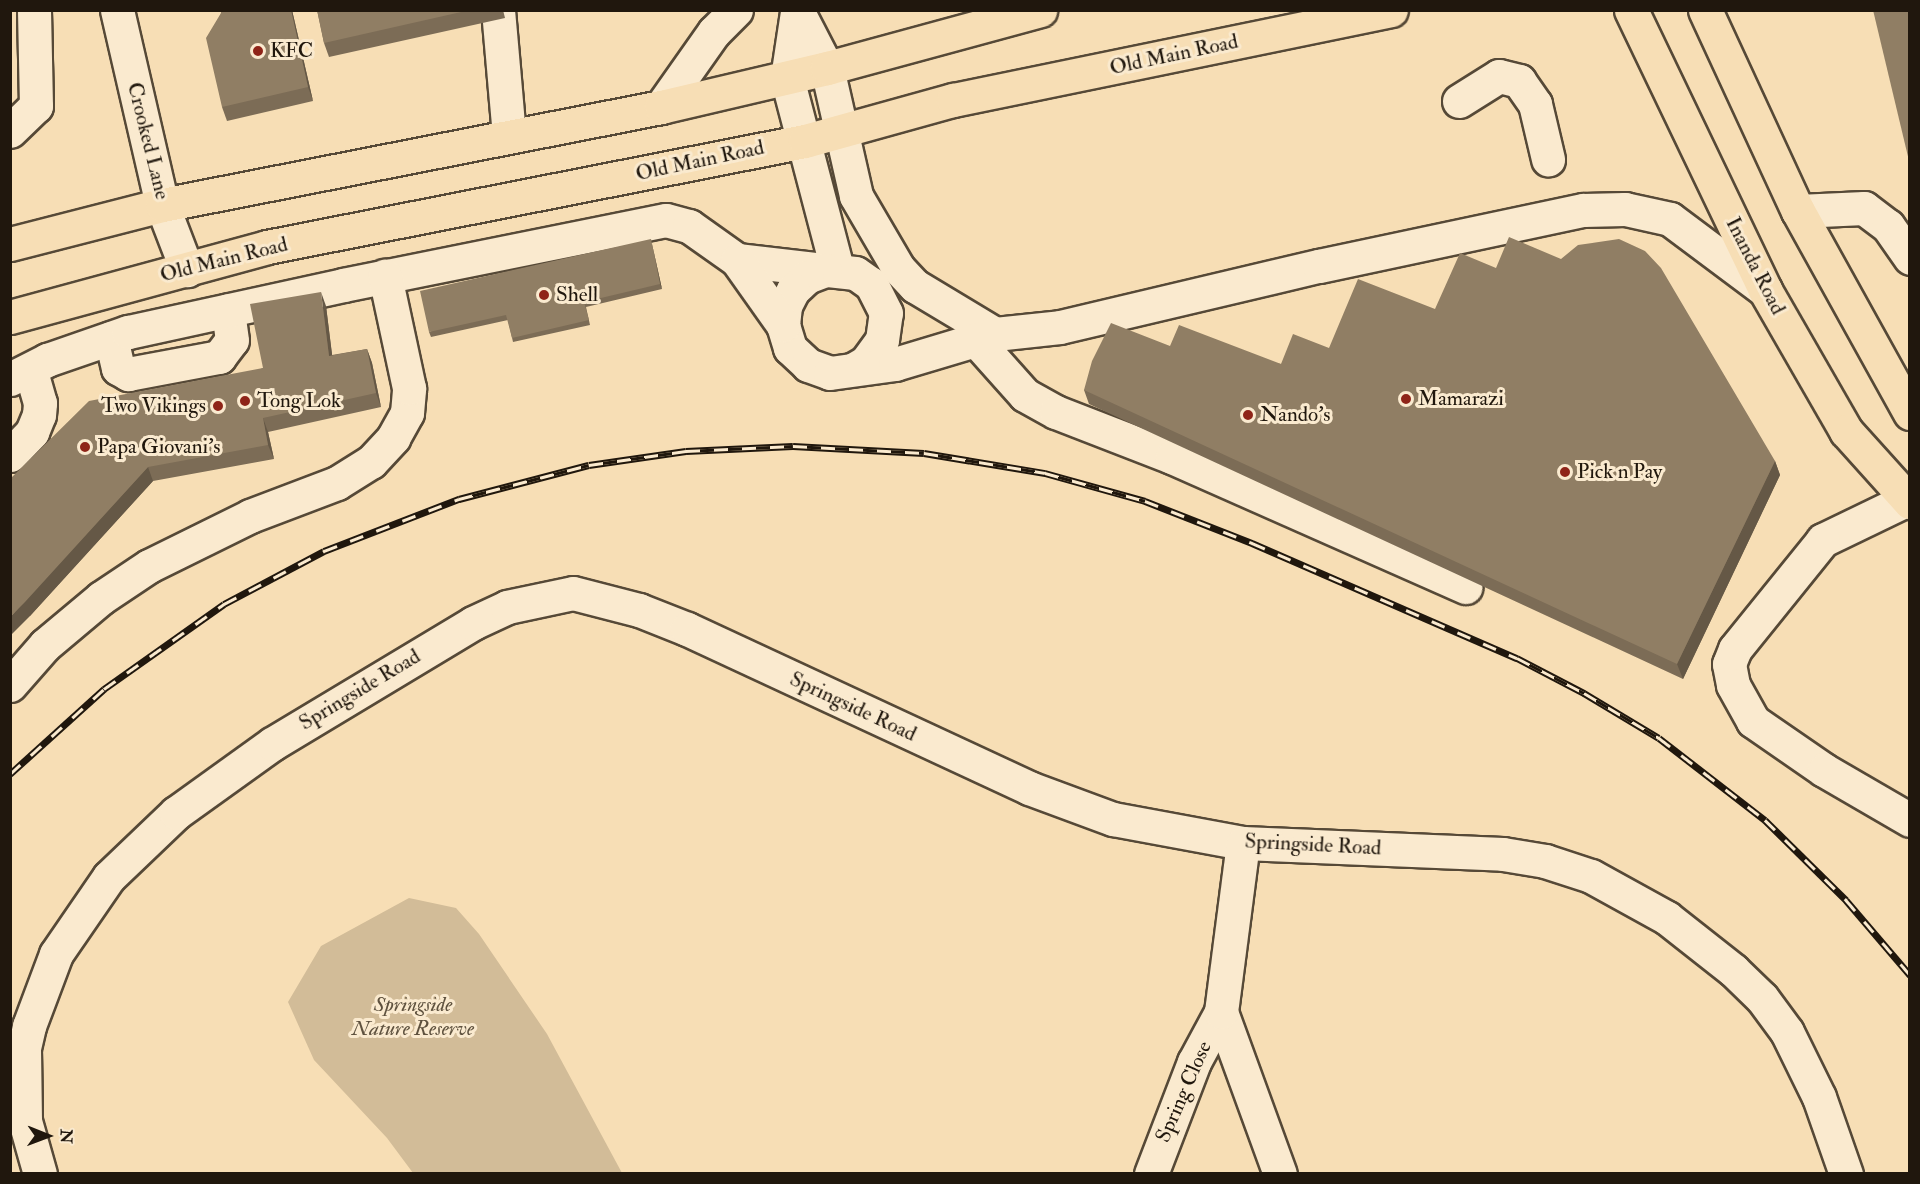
<!DOCTYPE html>
<style>
body{margin:0}
#map{position:relative;width:1920px;height:1184px;overflow:hidden;background:#f7deb5;font-family:"IM FELL Double Pica",serif}
div>[style]{position:absolute}
.green>*{inset:0;background:#d2bc98}
.roads{filter:drop-shadow(2px 0 #564937) drop-shadow(-2px 0 #564937) drop-shadow(0 2px #564937) drop-shadow(0 -2px #564937)}
.minor>*{height:33px;margin:-16.5px;padding:0 16.5px;transform-origin:16.5px;border-radius:16.5px;background:#faeacf}
.major>*{height:33px;margin:-16.5px;padding:0 16.5px;transform-origin:16.5px;border-radius:16.5px;background:#f7deb5}
.rail>*{height:7px;margin-top:-3.5px;transform-origin:0;background:repeating-linear-gradient(90deg,#faeacf 0 14px,#20170d 0 28px);box-sizing:border-box;border-block:2px solid #20170d}
.wall>*{inset:0;background:#7c6c56}
.shaded-wall>*{inset:0;background:#655846}
.building>*{inset:0;background:#907e64}
.dots>*{width:16px;height:16px;translate:-50% -50%;box-sizing:border-box;border:3px solid #faeacf;border-radius:50%}
span{translate:-50% -50%;white-space:nowrap;text-align:center;line-height:1.15;-webkit-text-stroke:6px #faeacf;paint-order:stroke}
.poi-label{font-size:21px;color:#20170d}
.left{translate:0 -50%;text-align:left}
.right{translate:-100% -50%;text-align:right}
.street-label{font-size:21px;color:#20170d}
.park-label{font-size:21px;color:#5e513e;font-style:italic}
.frame{position:absolute;inset:0;border:12px solid #20170d;pointer-events:none}
.north{position:absolute;left:18px;top:1106px;width:60px;height:60px;-webkit-text-stroke:4px #faeacf;paint-order:stroke;rotate:91deg;font-size:16px;font-weight:700;line-height:24px;text-align:center;color:#20170d}
.north::after{content:'';display:block;margin:auto;width:21px;height:27px;background:#20170d;clip-path:polygon(50% 0,100% 100%,50% 72%,0 100%)}
</style>
<div id="map">
<div class="green">
<i style="clip-path:polygon(409px 898px,456px 908px,479px 934px,547px 1034px,622px 1173px,413px 1173px,387px 1138px,314px 1060px,288px 1002px,321px 946px)"></i>
</div>
<div class="roads">
<div class="minor">
<i style="left:117px;top:10px;width:200px;rotate:77deg"></i>
<i style="left:162px;top:205px;width:70px;rotate:69deg"></i>
<i style="left:498px;top:10px;width:125px;rotate:85deg"></i>
<i style="left:797px;top:10px;width:65px;rotate:62.7deg"></i>
<i style="left:827px;top:68px;width:131px;rotate:77.2deg"></i>
<i style="left:856px;top:196px;width:83px;rotate:59.7deg"></i>
<i style="left:898px;top:268px;width:25px;rotate:47deg"></i>
<i style="left:915px;top:286px;width:93px;rotate:31deg"></i>
<i style="left:797px;top:12px;width:67px;rotate:98.6deg"></i>
<i style="left:787px;top:78px;width:197px;rotate:75.3deg"></i>
<i style="left:1459px;top:101px;width:47px;rotate:-32deg"></i>
<i style="left:1499px;top:76px;width:21px;rotate:14deg"></i>
<i style="left:1519px;top:81px;width:28px;rotate:55deg"></i>
<i style="left:1535px;top:104px;width:57px;rotate:76.7deg"></i>
<i style="left:661px;top:107px;width:92px;rotate:-54.8deg"></i>
<i style="left:714px;top:32px;width:31px;rotate:-45deg"></i>
<i style="left:10px;top:131px;width:36px;rotate:-44deg"></i>
<i style="left:36px;top:106px;width:96px;rotate:-91.2deg"></i>
<i style="left:1798px;top:211px;width:66px;rotate:-2.6deg"></i>
<i style="left:1864px;top:208px;width:30px;rotate:37deg"></i>
<i style="left:1888px;top:226px;width:39px;rotate:55deg"></i>
<i style="left:737px;top:260px;width:89px;rotate:6.5deg"></i>
<i style="left:111px;top:338px;width:31px;rotate:77deg"></i>
<i style="left:118px;top:368px;width:12px;rotate:31deg"></i>
<i style="left:128px;top:374px;width:93px;rotate:-10.6deg"></i>
<i style="left:219px;top:357px;width:21px;rotate:-53deg"></i>
<i style="left:232px;top:340px;width:30px;rotate:-98deg"></i>
<i style="left:975px;top:339px;width:75px;rotate:48.2deg"></i>
<i style="left:1025px;top:395px;width:35px;rotate:29deg"></i>
<i style="left:1056px;top:412px;width:124px;rotate:21.2deg"></i>
<i style="left:1172px;top:457px;width:321px;rotate:23.9deg"></i>
<i style="left:854px;top:369px;width:14px;rotate:-30deg"></i>
<i style="left:866px;top:362px;width:27px;rotate:-54deg"></i>
<i style="left:882px;top:340px;width:27px;rotate:-82deg"></i>
<i style="left:886px;top:313px;width:33px;rotate:-117deg"></i>
<i style="left:871px;top:284px;width:19px;rotate:-145deg"></i>
<i style="left:855px;top:273px;width:30px;rotate:-174deg"></i>
<i style="left:825px;top:270px;width:19px;rotate:159deg"></i>
<i style="left:807px;top:277px;width:19px;rotate:137deg"></i>
<i style="left:793px;top:290px;width:18px;rotate:117deg"></i>
<i style="left:785px;top:306px;width:19px;rotate:96deg"></i>
<i style="left:783px;top:325px;width:24px;rotate:73deg"></i>
<i style="left:790px;top:348px;width:25px;rotate:43deg"></i>
<i style="left:808px;top:365px;width:23px;rotate:20deg"></i>
<i style="left:830px;top:373px;width:66px;rotate:-7.9deg"></i>
<i style="left:895px;top:364px;width:104px;rotate:-16.7deg"></i>
<i style="left:995px;top:334px;width:65px;rotate:-6.1deg"></i>
<i style="left:1060px;top:327px;width:266px;rotate:-13.3deg"></i>
<i style="left:1319px;top:266px;width:270px;rotate:-12deg"></i>
<i style="left:1583px;top:210px;width:42px;rotate:-1.4deg"></i>
<i style="left:1625px;top:209px;width:46px;rotate:12.5deg"></i>
<i style="left:1670px;top:219px;width:119px;rotate:36.8deg"></i>
<i style="left:10px;top:379px;width:42px;rotate:-27.2deg"></i>
<i style="left:47px;top:360px;width:86px;rotate:-19.1deg"></i>
<i style="left:128px;top:332px;width:220px;rotate:-12.3deg"></i>
<i style="left:343px;top:285px;width:329px;rotate:-11.4deg"></i>
<i style="left:666px;top:220px;width:24px;rotate:15deg"></i>
<i style="left:689px;top:226px;width:59px;rotate:35.3deg"></i>
<i style="left:737px;top:260px;width:80px;rotate:54.7deg"></i>
<i style="left:10px;top:455px;width:32px;rotate:-46deg"></i>
<i style="left:32px;top:432px;width:18px;rotate:-68deg"></i>
<i style="left:39px;top:415px;width:12px;rotate:-85deg"></i>
<i style="left:40px;top:403px;width:35px;rotate:-106deg"></i>
<i style="left:1910px;top:498px;width:97px;rotate:154.2deg"></i>
<i style="left:1823px;top:540px;width:140px;rotate:128.9deg"></i>
<i style="left:1735px;top:649px;width:16px;rotate:112deg"></i>
<i style="left:1729px;top:664px;width:21px;rotate:79deg"></i>
<i style="left:1733px;top:685px;width:41px;rotate:60.9deg"></i>
<i style="left:1753px;top:721px;width:86px;rotate:34.6deg"></i>
<i style="left:1824px;top:770px;width:99px;rotate:30.2deg"></i>
<i style="left:10px;top:685px;width:53px;rotate:-48.8deg"></i>
<i style="left:45px;top:645px;width:73px;rotate:-40deg"></i>
<i style="left:101px;top:598px;width:58px;rotate:-33.7deg"></i>
<i style="left:149px;top:566px;width:113px;rotate:-26.3deg"></i>
<i style="left:250px;top:516px;width:93px;rotate:-20.8deg"></i>
<i style="left:337px;top:483px;width:40px;rotate:-32deg"></i>
<i style="left:371px;top:462px;width:33px;rotate:-47deg"></i>
<i style="left:393px;top:438px;width:29px;rotate:-61deg"></i>
<i style="left:407px;top:413px;width:25px;rotate:-85deg"></i>
<i style="left:409px;top:388px;width:115px;rotate:-102.1deg"></i>
<i style="left:1221px;top:1012px;width:172px;rotate:70deg"></i>
<i style="left:40px;top:1174px;width:55px;rotate:-105.8deg"></i>
<i style="left:25px;top:1121px;width:73px;rotate:-90.8deg"></i>
<i style="left:24px;top:1048px;width:23px;rotate:-77deg"></i>
<i style="left:29px;top:1026px;width:77px;rotate:-69.4deg"></i>
<i style="left:56px;top:954px;width:93px;rotate:-55.5deg"></i>
<i style="left:109px;top:877px;width:93px;rotate:-43.7deg"></i>
<i style="left:176px;top:813px;width:118px;rotate:-35.7deg"></i>
<i style="left:272px;top:744px;width:235px;rotate:-31deg"></i>
<i style="left:473px;top:623px;width:38px;rotate:-25deg"></i>
<i style="left:507px;top:607px;width:67px;rotate:-12deg"></i>
<i style="left:573px;top:593px;width:68px;rotate:14.4deg"></i>
<i style="left:639px;top:610px;width:52px;rotate:21.6deg"></i>
<i style="left:687px;top:629px;width:377px;rotate:24.9deg"></i>
<i style="left:1029px;top:788px;width:90px;rotate:20.3deg"></i>
<i style="left:1113px;top:819px;width:132px;rotate:10.5deg"></i>
<i style="left:1243px;top:843px;width:260px;rotate:2.4deg"></i>
<i style="left:1503px;top:854px;width:43px;rotate:9.5deg"></i>
<i style="left:1545px;top:861px;width:48px;rotate:18.1deg"></i>
<i style="left:1591px;top:876px;width:87px;rotate:28.9deg"></i>
<i style="left:1667px;top:918px;width:84px;rotate:38.2deg"></i>
<i style="left:1733px;top:970px;width:40px;rotate:44deg"></i>
<i style="left:1762px;top:998px;width:42px;rotate:53.7deg"></i>
<i style="left:1787px;top:1032px;width:72px;rotate:63.8deg"></i>
<i style="left:1819px;top:1097px;width:82px;rotate:70.7deg"></i>
<i style="left:1151px;top:1174px;width:120px;rotate:-69deg"></i>
<i style="left:1194px;top:1062px;width:57px;rotate:-61.6deg"></i>
<i style="left:1221px;top:1012px;width:170px;rotate:-82.6deg"></i>
</div>
<div class="major">
<i style="left:1631px;top:10px;width:310px;rotate:64.4deg"></i>
<i style="left:1765px;top:290px;width:163px;rotate:60.1deg"></i>
<i style="left:1846px;top:431px;width:96px;rotate:48deg"></i>
<i style="left:1705px;top:10px;width:221px;rotate:65.2deg"></i>
<i style="left:1798px;top:211px;width:231px;rotate:61deg"></i>
<i style="left:10px;top:244px;width:157px;rotate:-14.4deg"></i>
<i style="left:162px;top:205px;width:509px;rotate:-11.11deg"></i>
<i style="left:661px;top:107px;width:171px;rotate:-13.2deg"></i>
<i style="left:827px;top:68px;width:221px;rotate:-15.2deg"></i>
<i style="left:10px;top:317px;width:266px;rotate:-15.2deg"></i>
<i style="left:267px;top:247px;width:548px;rotate:-11.15deg"></i>
<i style="left:805px;top:141px;width:154px;rotate:-15.5deg"></i>
<i style="left:953px;top:100px;width:447px;rotate:-11.6deg"></i>
</div>
</div>
<div class="rail">
<i style="left:10px;top:774px;width:127px;rotate:-42.1deg"></i>
<i style="left:104px;top:689px;width:147px;rotate:-35.3deg"></i>
<i style="left:224px;top:604px;width:113px;rotate:-27.9deg"></i>
<i style="left:324px;top:551px;width:145px;rotate:-21.1deg"></i>
<i style="left:459px;top:499px;width:134px;rotate:-14.7deg"></i>
<i style="left:589px;top:465px;width:98px;rotate:-8.2deg"></i>
<i style="left:686px;top:451px;width:107px;rotate:-2.7deg"></i>
<i style="left:793px;top:446px;width:131px;rotate:3.1deg"></i>
<i style="left:924px;top:453px;width:123px;rotate:9.4deg"></i>
<i style="left:1045px;top:473px;width:104px;rotate:15.6deg"></i>
<i style="left:1145px;top:501px;width:115px;rotate:21.4deg"></i>
<i style="left:1252px;top:543px;width:289px;rotate:23.5deg"></i>
<i style="left:1517px;top:658px;width:76px;rotate:27.6deg"></i>
<i style="left:1584px;top:693px;width:87px;rotate:31deg"></i>
<i style="left:1659px;top:738px;width:134px;rotate:37.7deg"></i>
<i style="left:1765px;top:820px;width:114px;rotate:44.6deg"></i>
<i style="left:1846px;top:900px;width:99px;rotate:49.5deg"></i>
</div>
<div class="wall">
<i style="clip-path:polygon(221px 10px,292px 10px,313px 101px,227px 121px,222px 107px)"></i>
<i style="clip-path:polygon(317px 10px,503px 10px,505px 18px,329px 57px,324px 43px)"></i>
<i style="clip-path:polygon(652px 244px,662px 289px,586px 307px,590px 325px,513px 342px,508px 320px,431px 337px,429px 332px)"></i>
<i style="clip-path:polygon(326px 306px,332px 355px,367px 349px,372px 363px,381px 407px,268px 432px,274px 459px,153px 481px,30px 616px,10px 479px,263px 368px)"></i>
<i style="clip-path:polygon(1170px 346px,1281px 364px,1329px 348px,1775px 461px,1780px 475px,1683px 679px,1089px 404px,1084px 390px)"></i>
</div>
<div class="shaded-wall">
<i style="clip-path:polygon(291px 10px,292px 10px,313px 101px,308px 87px)"></i>
<i style="clip-path:polygon(651px 239px,652px 244px,662px 289px,660px 284px)"></i>
<i style="clip-path:polygon(321px 292px,326px 306px,334px 370px,329px 356px)"></i>
<i style="clip-path:polygon(367px 349px,372px 363px,381px 407px,376px 393px)"></i>
<i style="clip-path:polygon(263px 418px,268px 432px,274px 459px,268px 445px)"></i>
<i style="clip-path:polygon(1775px 461px,1780px 475px,1683px 679px,1677px 664px)"></i>
<i style="clip-path:polygon(148px 467px,153px 481px,30px 616px,10px 636px,10px 617px)"></i>
</div>
<div class="building">
<i style="clip-path:polygon(221px 10px,291px 10px,308px 87px,222px 107px,206px 38px,221px 13px)"></i>
<i style="clip-path:polygon(317px 10px,470px 10px,324px 43px)"></i>
<i style="clip-path:polygon(1873px 10px,1910px 10px,1910px 165px)"></i>
<i style="clip-path:polygon(1509px 237px,1561px 259px,1578px 245px,1619px 239px,1645px 251px,1661px 268px,1775px 461px,1677px 664px,1084px 390px,1092px 361px,1111px 323px,1170px 346px,1179px 325px,1281px 364px,1293px 334px,1329px 348px,1358px 279px,1435px 309px,1460px 253px,1496px 268px)"></i>
<i style="clip-path:polygon(651px 239px,660px 284px,584px 302px,589px 320px,512px 338px,506px 315px,429px 332px,420px 291px)"></i>
<i style="clip-path:polygon(321px 292px,329px 356px,367px 349px,376px 393px,263px 418px,268px 445px,148px 467px,25px 602px,10px 617px,10px 479px,89px 401px,263px 368px,250px 304px)"></i>
</div>
<div class="dots">
<i style="left:258px;top:51px;background:#8f2418"></i>
<i style="left:544px;top:295px;background:#8f2418"></i>
<i style="left:1406px;top:399px;background:#8f2418"></i>
<i style="left:245px;top:401px;background:#8f2418"></i>
<i style="left:218px;top:406px;background:#8f2418"></i>
<i style="left:1248px;top:415px;background:#8f2418"></i>
<i style="left:85px;top:447px;background:#8f2418"></i>
<i style="left:1565px;top:472px;background:#8f2418"></i>
</div>
<div class="poi-label">
<span class="left" style="left:270px;top:51px">KFC</span>
<span class="left" style="left:556px;top:295px">Shell</span>
<span class="left" style="left:1418px;top:399px">Mamarazi</span>
<span class="left" style="left:257px;top:401px">Tong Lok</span>
<span class="right" style="left:206px;top:406px">Two Vikings</span>
<span class="left" style="left:1260px;top:415px">Nando's</span>
<span class="left" style="left:97px;top:447px">Papa Giovani's</span>
<span class="left" style="left:1577px;top:472px">Pick n Pay</span>
</div>
<div class="street-label">
<span style="left:1174px;top:55px;rotate:-12deg">Old Main Road</span>
<span style="left:148px;top:141px;rotate:76deg">Crooked Lane</span>
<span style="left:700px;top:161px;rotate:-12deg">Old Main Road</span>
<span style="left:224px;top:260px;rotate:-14deg">Old Main Road</span>
<span style="left:1755px;top:266px;rotate:63deg">Inanda Road</span>
<span style="left:360px;top:690px;rotate:-31deg">Springside Road</span>
<span style="left:853px;top:707px;rotate:25deg">Springside Road</span>
<span style="left:1313px;top:845px;rotate:3deg">Springside Road</span>
<span style="left:1184px;top:1092px;rotate:-66deg">Spring Close</span>
</div>
<div class="park-label">
<span style="left:413px;top:1017px">Springside<br>Nature Reserve</span>
</div>
<div class="frame"></div>
<div class="north">N</div>
</div>
